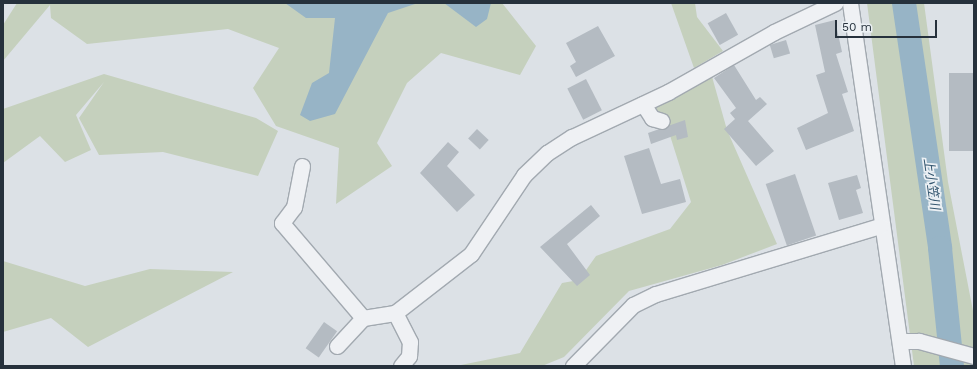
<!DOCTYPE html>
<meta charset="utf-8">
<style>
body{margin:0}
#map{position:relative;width:977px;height:369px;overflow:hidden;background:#dce1e6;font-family:"Work Sans","Noto Sans JP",sans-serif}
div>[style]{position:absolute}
.green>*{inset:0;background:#c5d0bd}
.water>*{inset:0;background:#97b4c6}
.river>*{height:24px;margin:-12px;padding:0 12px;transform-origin:12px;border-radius:12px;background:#97b4c6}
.building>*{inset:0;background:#b4bbc2;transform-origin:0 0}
.roads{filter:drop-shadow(1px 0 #a2a9b0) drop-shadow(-1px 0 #a2a9b0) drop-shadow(0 1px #a2a9b0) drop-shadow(0 -1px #a2a9b0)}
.minor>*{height:15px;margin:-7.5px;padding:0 7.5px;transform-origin:7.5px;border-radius:7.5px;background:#eff1f4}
span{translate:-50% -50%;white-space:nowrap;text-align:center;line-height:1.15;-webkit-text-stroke:3.5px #ebf0f4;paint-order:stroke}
.water-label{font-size:13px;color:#32556e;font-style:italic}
.frame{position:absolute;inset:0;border:4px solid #26313c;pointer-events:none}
.scale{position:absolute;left:835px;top:20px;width:102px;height:18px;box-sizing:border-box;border:2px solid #26313c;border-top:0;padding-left:5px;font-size:12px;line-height:14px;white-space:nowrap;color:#26313c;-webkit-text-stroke:3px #ebf0f4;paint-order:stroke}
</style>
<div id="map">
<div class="green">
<i style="clip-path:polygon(17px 3px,502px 3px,536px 46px,520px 75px,441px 53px,407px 83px,377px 143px,392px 166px,336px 204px,339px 148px,276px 126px,253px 88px,279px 48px,228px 29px,87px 44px,51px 18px,50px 5px,3px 61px,3px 25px)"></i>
<i style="clip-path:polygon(671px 3px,695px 3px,697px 17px,723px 51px,694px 68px)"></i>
<i style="clip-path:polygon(867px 3px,924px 3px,948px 182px,974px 316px,974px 366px,914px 366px)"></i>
<i style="clip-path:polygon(711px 73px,727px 130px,777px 244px,722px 265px,629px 291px,564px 357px,542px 366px,456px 366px,520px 353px,562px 283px,579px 280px,596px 256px,670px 229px,691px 202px,667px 126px,641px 107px)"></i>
<i style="clip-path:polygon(104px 74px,256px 118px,278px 131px,258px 176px,163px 152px,99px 155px,79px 118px,104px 82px,76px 115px,91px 150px,65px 162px,40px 136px,3px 163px,3px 109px)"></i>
<i style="clip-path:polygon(3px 261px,85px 286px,150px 269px,233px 272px,88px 347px,51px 318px,3px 332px)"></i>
</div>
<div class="water">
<i style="clip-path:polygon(285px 3px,418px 3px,388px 13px,335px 114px,310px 121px,300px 115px,312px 83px,329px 73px,335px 18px,306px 18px)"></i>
<i style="clip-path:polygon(444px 3px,491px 3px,487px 19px,476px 27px)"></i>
</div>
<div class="river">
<i style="left:904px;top:3px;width:248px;rotate:81.6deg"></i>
<i style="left:940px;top:248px;width:119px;rotate:84.2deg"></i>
</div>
<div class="building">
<i style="left:726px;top:13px;width:25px;height:21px;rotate:61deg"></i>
<i style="clip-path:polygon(835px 20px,842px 52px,836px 54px,848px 92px,842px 94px,854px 131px,806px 150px,797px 128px,828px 113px,816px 75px,825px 72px,815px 25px)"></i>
<i style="clip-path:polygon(598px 26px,615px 56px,576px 77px,570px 66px,576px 62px,566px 43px)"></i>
<i style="left:786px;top:40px;width:14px;height:17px;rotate:73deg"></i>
<i style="clip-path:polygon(734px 65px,756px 100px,760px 97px,767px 104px,748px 121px,774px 151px,756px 166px,724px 129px,735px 119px,730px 113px,736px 108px,714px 78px)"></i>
<i style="left:949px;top:73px;width:25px;height:78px"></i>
<i style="left:586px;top:79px;width:35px;height:21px;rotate:63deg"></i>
<i style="clip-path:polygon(685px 120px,688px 137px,677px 140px,676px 135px,651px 144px,648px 133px)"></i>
<i style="left:477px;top:129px;width:16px;height:13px;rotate:43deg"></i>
<i style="clip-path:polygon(448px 142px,459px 152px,447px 166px,475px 195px,457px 212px,420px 173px)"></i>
<i style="clip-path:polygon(649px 148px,661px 184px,680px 179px,686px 202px,642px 214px,624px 156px)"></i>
<i style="left:795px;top:174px;width:65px;height:31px;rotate:71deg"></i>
<i style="clip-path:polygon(857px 175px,861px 188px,856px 190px,863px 213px,839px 220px,828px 183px)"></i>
<i style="clip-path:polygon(591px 205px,600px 216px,567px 244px,590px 275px,577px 286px,540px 247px)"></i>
<i style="left:324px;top:322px;width:16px;height:32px;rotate:35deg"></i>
</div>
<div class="roads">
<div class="minor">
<i style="left:850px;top:3px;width:367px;rotate:81.7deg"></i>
<i style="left:643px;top:104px;width:17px;rotate:57deg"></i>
<i style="left:652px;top:118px;width:10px;rotate:17deg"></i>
<i style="left:302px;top:166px;width:42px;rotate:101deg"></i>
<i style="left:294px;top:207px;width:20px;rotate:127deg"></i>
<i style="left:282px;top:223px;width:125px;rotate:49.5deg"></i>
<i style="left:901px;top:341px;width:18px"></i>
<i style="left:919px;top:341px;width:57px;rotate:15.3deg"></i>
<i style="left:337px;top:346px;width:38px;rotate:-47deg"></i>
<i style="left:363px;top:318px;width:32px;rotate:-9deg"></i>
<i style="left:401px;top:366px;width:13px;rotate:-51deg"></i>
<i style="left:409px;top:356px;width:14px;rotate:-86deg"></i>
<i style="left:410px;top:342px;width:33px;rotate:-117deg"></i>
<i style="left:395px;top:313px;width:96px;rotate:-37.8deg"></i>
<i style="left:471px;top:254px;width:95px;rotate:-56.1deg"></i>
<i style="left:524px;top:175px;width:32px;rotate:-44deg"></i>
<i style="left:547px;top:153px;width:30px;rotate:-33deg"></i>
<i style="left:572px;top:137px;width:106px;rotate:-25.1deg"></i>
<i style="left:668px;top:92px;width:122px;rotate:-29.5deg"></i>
<i style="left:774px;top:32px;width:68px;rotate:-25.4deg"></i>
<i style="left:573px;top:366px;width:86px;rotate:-45.5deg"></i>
<i style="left:633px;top:305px;width:25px;rotate:-26deg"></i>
<i style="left:656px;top:294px;width:234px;rotate:-16.9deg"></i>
</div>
</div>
<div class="water-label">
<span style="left:931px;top:184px;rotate:82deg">上小笠川</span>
</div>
<div class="frame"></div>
<div class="scale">50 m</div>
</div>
